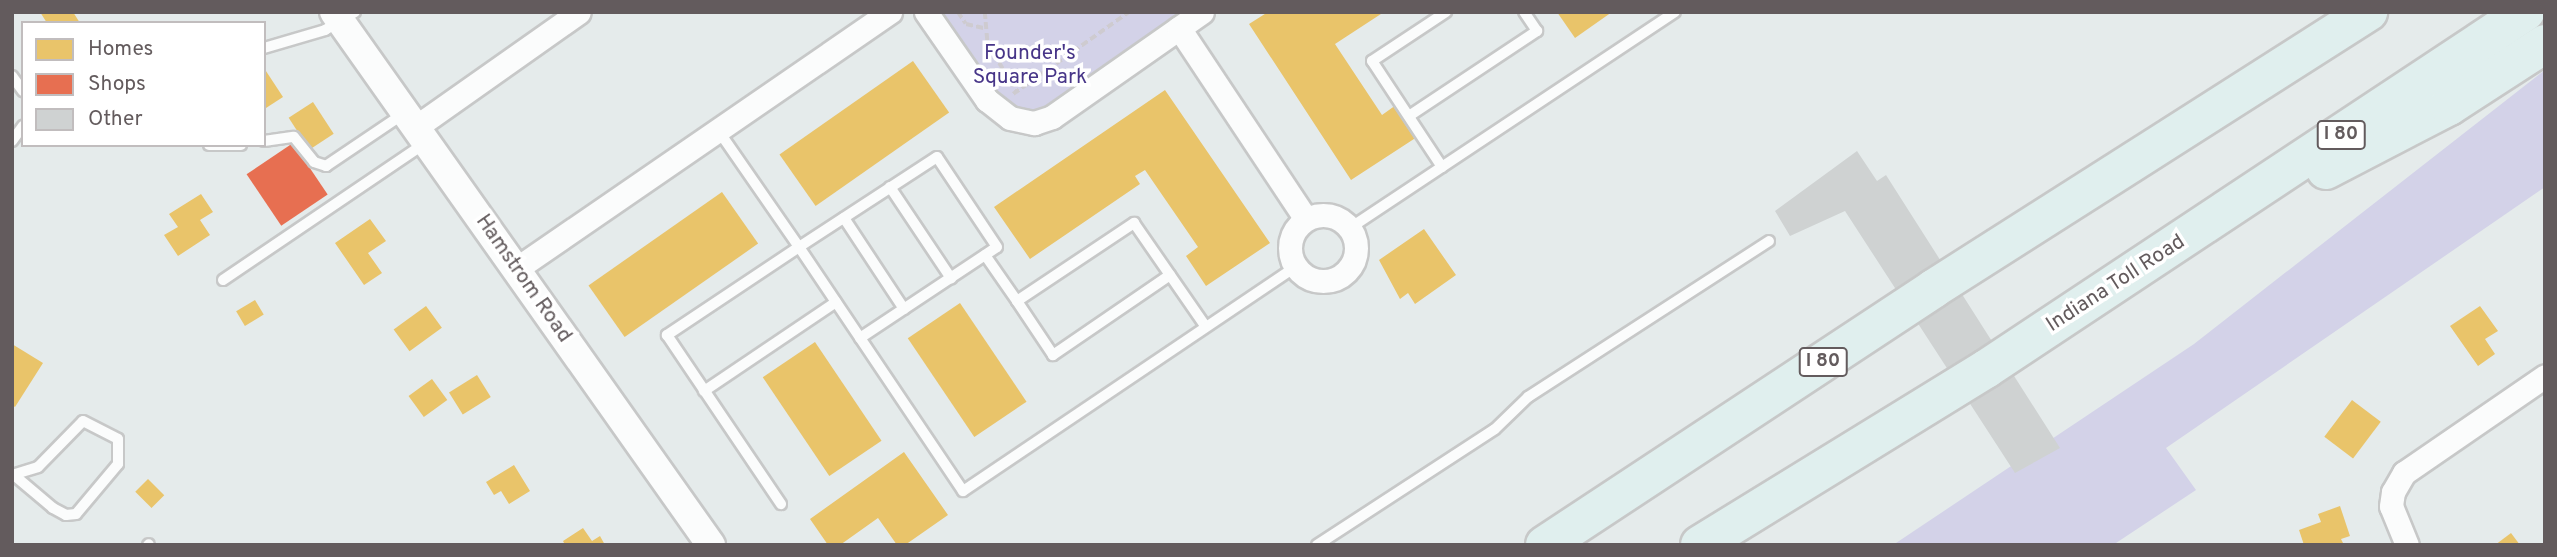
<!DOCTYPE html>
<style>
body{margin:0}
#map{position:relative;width:2557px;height:557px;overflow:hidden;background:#e5ebeb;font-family:Overpass,sans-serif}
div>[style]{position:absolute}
.green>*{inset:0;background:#d3d2e8}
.homes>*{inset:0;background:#e9c46a;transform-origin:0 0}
.shops>*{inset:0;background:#e76f51;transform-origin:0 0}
.building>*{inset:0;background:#cfd2d2}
.path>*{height:3.5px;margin-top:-1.75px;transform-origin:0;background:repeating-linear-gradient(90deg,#cecbd0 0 7px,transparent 0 10.5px)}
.roads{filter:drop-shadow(2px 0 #c7c8c8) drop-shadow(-2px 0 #c7c8c8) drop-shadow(0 2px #c7c8c8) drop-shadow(0 -2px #c7c8c8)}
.service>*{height:10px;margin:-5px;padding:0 5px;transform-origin:5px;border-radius:5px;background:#fbfcfc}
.minor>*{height:23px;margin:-11.5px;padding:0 11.5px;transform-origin:11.5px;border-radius:11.5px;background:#fbfcfc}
.minor>.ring{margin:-11.5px;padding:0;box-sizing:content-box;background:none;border:23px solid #fbfcfc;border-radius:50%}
.tertiary>*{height:28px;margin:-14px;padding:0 14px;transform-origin:14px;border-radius:14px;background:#fbfcfc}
.motorway>*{height:38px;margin:-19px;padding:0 19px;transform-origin:19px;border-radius:19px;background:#e0efee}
span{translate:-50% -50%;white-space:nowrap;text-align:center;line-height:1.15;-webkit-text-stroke:7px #fff;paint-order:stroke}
.shield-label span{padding:2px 5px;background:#fff;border:2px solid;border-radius:5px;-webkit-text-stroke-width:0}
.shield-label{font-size:19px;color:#635b5d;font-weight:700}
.park-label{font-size:21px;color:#473588}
.street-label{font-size:21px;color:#635b5d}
.frame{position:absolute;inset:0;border:14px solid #635b5d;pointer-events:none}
.legend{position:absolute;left:21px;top:21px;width:245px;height:126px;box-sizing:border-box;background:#fff;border:2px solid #c1bdbe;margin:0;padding:9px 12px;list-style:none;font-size:21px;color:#635b5d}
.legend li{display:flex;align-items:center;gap:14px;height:35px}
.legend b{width:35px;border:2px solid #c1bdbe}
</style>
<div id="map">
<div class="green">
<i style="clip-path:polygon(926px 12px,1202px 12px,1052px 117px,1010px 118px)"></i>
<i style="clip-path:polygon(2545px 70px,2545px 187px,2166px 448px,2196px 490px,2113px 545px,1893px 545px,2194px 344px)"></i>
</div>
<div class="homes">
<i style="clip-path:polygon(40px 12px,73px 12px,80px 23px,47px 23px)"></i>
<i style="clip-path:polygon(1268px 12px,1384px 12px,1335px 44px,1382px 115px,1396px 105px,1417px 137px,1351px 180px,1249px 24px)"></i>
<i style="clip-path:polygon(1557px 12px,1612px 12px,1575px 38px)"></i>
<i style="left:913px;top:61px;width:63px;height:163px;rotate:55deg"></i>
<i style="clip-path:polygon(264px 68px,283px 97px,266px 108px,264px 105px)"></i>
<i style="clip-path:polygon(1165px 90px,1270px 243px,1206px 286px,1186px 256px,1198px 247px,1145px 170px,1135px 176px,1140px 184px,1030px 259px,994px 207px)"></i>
<i style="left:313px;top:102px;width:38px;height:29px;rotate:57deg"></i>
<i style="left:722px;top:192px;width:63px;height:163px;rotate:55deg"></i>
<i style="clip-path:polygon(201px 194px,213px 212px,200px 220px,210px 235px,178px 256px,164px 235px,178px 227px,169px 214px)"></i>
<i style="clip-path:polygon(370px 219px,386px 241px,368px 253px,382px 273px,364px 285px,335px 243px)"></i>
<i style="clip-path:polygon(1424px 229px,1456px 275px,1415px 304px,1408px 293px,1400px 299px,1379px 260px)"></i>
<i style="left:255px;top:300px;width:17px;height:22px;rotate:59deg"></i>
<i style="left:960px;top:303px;width:119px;height:63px;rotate:56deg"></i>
<i style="left:426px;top:306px;width:27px;height:40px;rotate:54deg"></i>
<i style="clip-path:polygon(2480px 306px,2498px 331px,2485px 339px,2495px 354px,2478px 366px,2450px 326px)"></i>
<i style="left:815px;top:342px;width:119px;height:63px;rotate:56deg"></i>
<i style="clip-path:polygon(12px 344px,43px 363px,15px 407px,12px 405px)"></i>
<i style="left:477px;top:375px;width:26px;height:33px;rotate:58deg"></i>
<i style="left:432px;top:379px;width:26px;height:29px;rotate:54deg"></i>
<i style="left:2352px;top:400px;width:36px;height:46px;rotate:37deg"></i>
<i style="clip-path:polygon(904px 452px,948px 515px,905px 545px,897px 545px,878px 518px,840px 545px,828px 545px,810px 519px)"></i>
<i style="clip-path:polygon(514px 465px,530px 491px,509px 504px,501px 491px,494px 495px,486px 482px)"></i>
<i style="left:148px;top:479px;width:23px;height:18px;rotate:45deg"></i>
<i style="clip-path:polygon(2340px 506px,2350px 536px,2341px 539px,2344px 545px,2304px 545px,2299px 530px,2321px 522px,2318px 514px)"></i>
<i style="clip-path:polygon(583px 528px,592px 541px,600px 536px,605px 545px,565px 545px,563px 541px)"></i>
<i style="clip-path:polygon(2511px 533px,2520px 545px,2495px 545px)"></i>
</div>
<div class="shops">
<i style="left:293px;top:143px;width:62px;height:56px;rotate:56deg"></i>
</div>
<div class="building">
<i style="clip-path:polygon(1857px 151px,1877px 181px,1886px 175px,2060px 448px,2015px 473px,1845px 211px,1790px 236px,1775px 211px)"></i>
</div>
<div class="path">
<i style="left:958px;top:12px;width:14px;rotate:56deg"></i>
<i style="left:966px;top:24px;width:18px;rotate:13deg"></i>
<i style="left:985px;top:12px;width:33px;rotate:85deg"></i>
<i style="left:988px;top:45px;width:54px;rotate:57.8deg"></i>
<i style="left:1013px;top:94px;width:142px;rotate:-35.3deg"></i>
</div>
<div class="roads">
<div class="service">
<i style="left:264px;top:48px;width:64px;rotate:-16.4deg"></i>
<i style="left:325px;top:30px;width:35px;rotate:-31deg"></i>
<i style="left:12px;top:76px;width:19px;rotate:54deg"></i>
<i style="left:1409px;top:116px;width:154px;rotate:-33.6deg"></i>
<i style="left:1537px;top:31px;width:23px;rotate:-124deg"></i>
<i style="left:718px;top:130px;width:142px;rotate:55.3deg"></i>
<i style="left:799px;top:247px;width:159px;rotate:146.3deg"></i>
<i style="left:667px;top:335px;width:204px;rotate:56deg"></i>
<i style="left:12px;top:141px;width:19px;rotate:-54deg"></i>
<i style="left:264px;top:141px;width:30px;rotate:-8deg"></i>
<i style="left:294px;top:137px;width:32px;rotate:51deg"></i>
<i style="left:314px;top:162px;width:13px;rotate:18deg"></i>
<i style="left:326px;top:166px;width:93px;rotate:-34deg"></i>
<i style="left:209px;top:145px;width:32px"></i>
<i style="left:1442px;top:167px;width:127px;rotate:-123.4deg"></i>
<i style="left:1372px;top:61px;width:89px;rotate:-33.5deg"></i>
<i style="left:890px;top:187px;width:110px;rotate:56.2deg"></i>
<i style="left:844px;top:218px;width:109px;rotate:56.6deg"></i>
<i style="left:1350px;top:228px;width:390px;rotate:-33.6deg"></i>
<i style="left:985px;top:255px;width:56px;rotate:55.2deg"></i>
<i style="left:1170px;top:275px;width:142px;rotate:145.6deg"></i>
<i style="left:1053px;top:355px;width:65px;rotate:-123.7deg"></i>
<i style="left:1017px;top:301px;width:141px;rotate:-33.7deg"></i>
<i style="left:1134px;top:223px;width:126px;rotate:55.3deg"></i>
<i style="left:223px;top:280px;width:243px;rotate:-34.1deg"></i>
<i style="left:860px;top:338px;width:164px;rotate:-33.6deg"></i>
<i style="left:997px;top:247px;width:108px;rotate:-123.7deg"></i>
<i style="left:937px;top:157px;width:165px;rotate:146.9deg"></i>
<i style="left:799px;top:247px;width:294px;rotate:56.1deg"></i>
<i style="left:963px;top:491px;width:400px;rotate:-34deg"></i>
<i style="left:704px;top:391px;width:159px;rotate:-34deg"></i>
<i style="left:12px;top:475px;width:27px;rotate:-17deg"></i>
<i style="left:38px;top:467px;width:64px;rotate:-45.6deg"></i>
<i style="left:83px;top:421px;width:39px;rotate:27deg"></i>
<i style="left:118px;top:439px;width:25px;rotate:90deg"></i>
<i style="left:118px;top:464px;width:65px;rotate:130deg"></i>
<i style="left:76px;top:514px;width:10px;rotate:174deg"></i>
<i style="left:66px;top:515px;width:15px;rotate:-152deg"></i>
<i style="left:53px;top:508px;width:51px;rotate:-139.8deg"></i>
<i style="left:148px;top:545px;width:1px;rotate:-45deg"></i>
<i style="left:1317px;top:545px;width:212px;rotate:-33.1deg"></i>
<i style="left:1495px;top:429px;width:46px;rotate:-44.1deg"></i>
<i style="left:1528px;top:397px;width:287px;rotate:-32.9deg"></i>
</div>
<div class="minor">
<i style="left:926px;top:12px;width:107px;rotate:55.3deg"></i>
<i style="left:987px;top:100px;width:29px;rotate:38deg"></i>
<i style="left:1010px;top:118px;width:25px;rotate:12deg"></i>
<i style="left:1034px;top:123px;width:19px;rotate:-18deg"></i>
<i style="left:1052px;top:117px;width:183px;rotate:-35deg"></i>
<i style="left:1179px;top:28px;width:229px;rotate:56.4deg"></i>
<i style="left:416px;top:127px;width:199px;rotate:-35.2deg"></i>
<i class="ring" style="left:1290px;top:215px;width:43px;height:43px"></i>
<i style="left:516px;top:269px;width:454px;rotate:-34.5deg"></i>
<i style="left:2407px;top:545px;width:42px;rotate:-112.3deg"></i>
<i style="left:2391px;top:506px;width:14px;rotate:-82deg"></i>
<i style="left:2393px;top:492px;width:22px;rotate:-60deg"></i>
<i style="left:2404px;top:473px;width:171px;rotate:-34.5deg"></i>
</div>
<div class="tertiary">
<i style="left:334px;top:12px;width:653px;rotate:54.73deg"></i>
</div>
<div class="motorway">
<i style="left:2326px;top:170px;width:139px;rotate:-27.5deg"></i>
<i style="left:2449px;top:106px;width:114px;rotate:-32.9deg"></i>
<i style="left:1545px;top:545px;width:465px;rotate:-33.4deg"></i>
<i style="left:1933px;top:289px;width:516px;rotate:-32.49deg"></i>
<i style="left:1700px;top:545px;width:336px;rotate:-31.6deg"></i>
<i style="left:1986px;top:369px;width:647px;rotate:-33.52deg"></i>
</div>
</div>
<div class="shield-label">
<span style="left:2341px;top:135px">I 80</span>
<span style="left:1823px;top:362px">I 80</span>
</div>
<div class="park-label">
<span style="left:1030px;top:66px">Founder's<br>Square Park</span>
</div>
<div class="street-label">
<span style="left:523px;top:279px;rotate:55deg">Hamstrom Road</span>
<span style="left:2116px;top:284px;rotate:-33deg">Indiana Toll Road</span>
</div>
<div class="frame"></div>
<ul class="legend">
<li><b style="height:19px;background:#e9c46a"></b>Homes</li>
<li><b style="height:19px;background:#e76f51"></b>Shops</li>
<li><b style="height:19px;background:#cfd2d2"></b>Other</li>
</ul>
</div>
